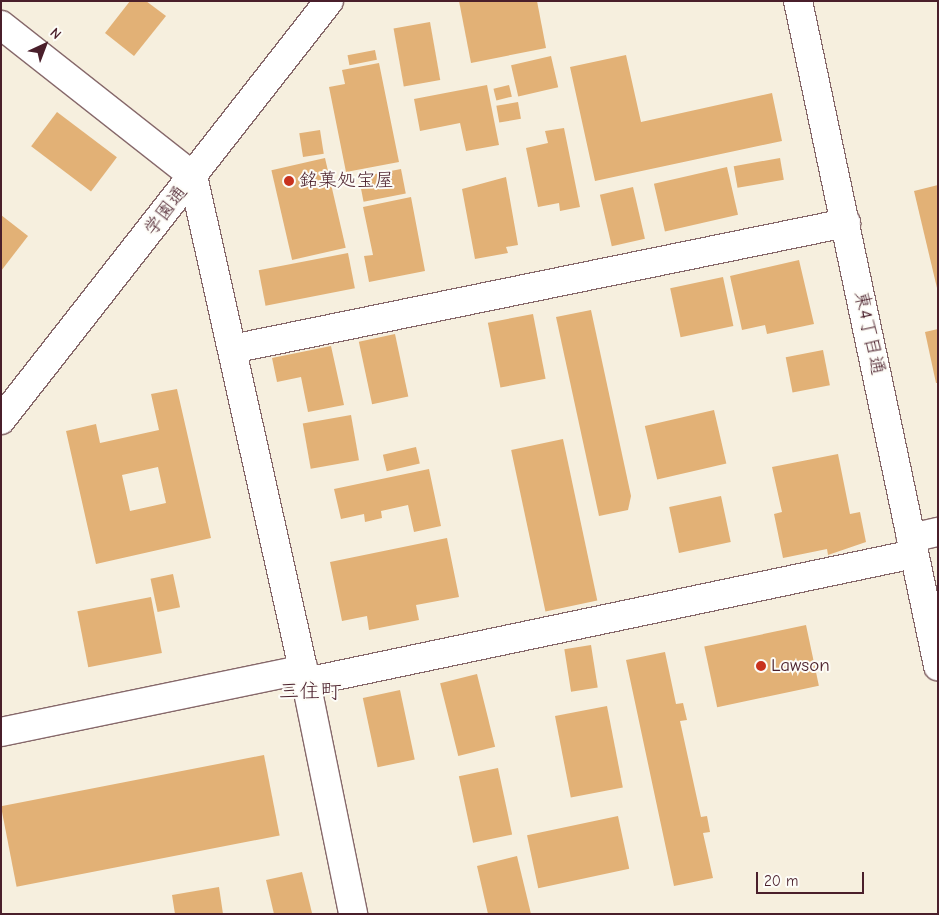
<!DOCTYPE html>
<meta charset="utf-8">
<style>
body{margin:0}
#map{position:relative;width:939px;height:915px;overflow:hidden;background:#f6efde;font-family:"Comic Neue","Klee One",sans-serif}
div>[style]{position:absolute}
.building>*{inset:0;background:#e2b176;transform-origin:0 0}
.roads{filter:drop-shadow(1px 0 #86686a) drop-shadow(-1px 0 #86686a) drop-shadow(0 1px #86686a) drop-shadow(0 -1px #86686a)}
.minor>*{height:28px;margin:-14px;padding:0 14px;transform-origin:14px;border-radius:14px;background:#fff}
.tertiary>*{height:28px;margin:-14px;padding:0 14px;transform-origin:14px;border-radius:14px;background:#fff}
.dots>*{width:14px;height:14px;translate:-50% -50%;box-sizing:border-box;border:2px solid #fdfcf7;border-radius:50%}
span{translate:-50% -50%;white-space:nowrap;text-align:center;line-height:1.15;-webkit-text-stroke:4px #fdfcf7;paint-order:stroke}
.poi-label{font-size:19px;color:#4a1f2b}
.left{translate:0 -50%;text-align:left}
.street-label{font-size:19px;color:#4a1f2b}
.quarter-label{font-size:21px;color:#4a1f2b}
.frame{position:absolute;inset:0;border:2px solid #4a1f2b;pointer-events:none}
.north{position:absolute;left:20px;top:20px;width:50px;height:50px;-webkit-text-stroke:4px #fdfcf7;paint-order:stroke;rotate:43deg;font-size:14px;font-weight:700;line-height:20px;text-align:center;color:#4a1f2b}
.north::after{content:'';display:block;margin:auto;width:18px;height:22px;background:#4a1f2b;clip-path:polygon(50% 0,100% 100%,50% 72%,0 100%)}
.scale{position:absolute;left:756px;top:872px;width:108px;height:22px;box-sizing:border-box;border:2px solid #4a1f2b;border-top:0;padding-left:6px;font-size:15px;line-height:18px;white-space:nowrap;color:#4a1f2b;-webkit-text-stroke:4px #fdfcf7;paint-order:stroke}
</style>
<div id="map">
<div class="building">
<i style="clip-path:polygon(130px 1px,146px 1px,166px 16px,134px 56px,105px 33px)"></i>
<i style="clip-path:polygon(459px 1px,537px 1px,546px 48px,471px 63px)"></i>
<i style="left:430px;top:22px;width:59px;height:37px;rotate:80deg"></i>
<i style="left:375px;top:50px;width:10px;height:28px;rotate:79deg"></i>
<i style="clip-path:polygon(626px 55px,641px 122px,772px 93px,782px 141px,595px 181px,570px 67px)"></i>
<i style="left:551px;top:56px;width:32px;height:41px;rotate:77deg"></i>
<i style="clip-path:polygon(379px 63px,399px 162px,346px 172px,329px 87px,345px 84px,342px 70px)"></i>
<i style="clip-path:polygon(487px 85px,499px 145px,466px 151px,460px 123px,420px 131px,414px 99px)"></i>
<i style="left:509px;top:85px;width:12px;height:16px;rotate:76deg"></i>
<i style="left:518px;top:102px;width:17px;height:22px;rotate:80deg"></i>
<i style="left:57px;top:112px;width:75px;height:43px;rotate:37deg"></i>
<i style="clip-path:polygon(564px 128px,580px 207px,560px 211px,559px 203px,538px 207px,526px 148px,548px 143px,545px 131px)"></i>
<i style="left:320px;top:130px;width:24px;height:21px;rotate:81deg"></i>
<i style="left:325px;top:158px;width:92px;height:55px;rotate:77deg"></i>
<i style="left:780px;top:158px;width:22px;height:47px;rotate:80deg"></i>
<i style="left:727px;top:167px;width:49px;height:75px;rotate:77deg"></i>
<i style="left:401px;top:169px;width:25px;height:43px;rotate:79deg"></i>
<i style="clip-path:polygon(506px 177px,518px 245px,506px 247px,508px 253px,475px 259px,462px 189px)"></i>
<i style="clip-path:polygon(938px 185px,938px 288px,937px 288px,914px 191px)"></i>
<i style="left:633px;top:187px;width:53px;height:34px;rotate:77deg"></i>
<i style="clip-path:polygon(411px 197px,425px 271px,369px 282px,364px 256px,373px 255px,363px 207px)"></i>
<i style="clip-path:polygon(1px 215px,28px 236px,1px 271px)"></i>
<i style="left:348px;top:253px;width:36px;height:91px;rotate:79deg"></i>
<i style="clip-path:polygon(799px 260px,814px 324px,767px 334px,765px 325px,742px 330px,730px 276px)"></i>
<i style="left:723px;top:277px;width:50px;height:54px;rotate:78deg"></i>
<i style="clip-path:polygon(591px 310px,631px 496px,628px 510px,599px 516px,556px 317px)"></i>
<i style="left:533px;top:314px;width:66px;height:46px;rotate:79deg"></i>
<i style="clip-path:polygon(938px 329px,938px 383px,936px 383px,925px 332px)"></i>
<i style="left:395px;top:334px;width:64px;height:37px;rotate:78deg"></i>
<i style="clip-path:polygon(331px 346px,344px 405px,308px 412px,301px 377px,277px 382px,272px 358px)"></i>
<i style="left:823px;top:350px;width:36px;height:38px;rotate:79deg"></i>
<i style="clip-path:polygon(evenodd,177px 389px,211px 538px,96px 564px,66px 431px,96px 424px,100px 443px,159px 430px,151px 394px,177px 389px,158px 467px,166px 503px,130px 511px,122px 475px,158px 467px)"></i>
<i style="left:714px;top:410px;width:55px;height:71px;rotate:77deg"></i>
<i style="left:351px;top:415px;width:46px;height:49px;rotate:80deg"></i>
<i style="left:563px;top:439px;width:165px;height:53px;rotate:78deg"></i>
<i style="left:416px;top:447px;width:17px;height:34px;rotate:77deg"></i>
<i style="clip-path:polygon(838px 454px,850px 514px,860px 512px,866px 542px,828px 555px,827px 549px,783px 558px,774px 514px,782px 512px,772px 467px)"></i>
<i style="clip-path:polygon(429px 469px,441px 526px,414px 532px,408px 505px,381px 511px,382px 518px,365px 522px,364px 514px,341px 519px,334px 489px)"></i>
<i style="left:721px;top:496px;width:47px;height:53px;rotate:78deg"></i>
<i style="clip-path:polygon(447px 538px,459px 597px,416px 605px,419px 620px,369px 630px,367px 616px,342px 621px,330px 562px)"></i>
<i style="left:173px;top:574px;width:34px;height:23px;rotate:78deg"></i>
<i style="left:151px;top:597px;width:57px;height:75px;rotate:79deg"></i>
<i style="left:806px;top:625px;width:62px;height:104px;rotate:78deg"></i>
<i style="left:591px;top:645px;width:43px;height:27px;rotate:81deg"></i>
<i style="clip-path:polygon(665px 652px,676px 704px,683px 703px,687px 720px,680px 721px,701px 817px,707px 816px,710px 832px,703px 833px,713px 878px,674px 886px,626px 660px)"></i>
<i style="left:477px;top:674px;width:75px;height:38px;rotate:76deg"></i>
<i style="left:400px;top:690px;width:71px;height:38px;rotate:78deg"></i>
<i style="left:607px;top:706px;width:83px;height:53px;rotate:79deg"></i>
<i style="left:264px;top:755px;width:82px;height:268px;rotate:79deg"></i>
<i style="left:498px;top:768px;width:68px;height:40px;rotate:78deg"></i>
<i style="left:618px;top:816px;width:54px;height:93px;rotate:78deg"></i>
<i style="clip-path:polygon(517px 856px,531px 914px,488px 914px,477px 866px)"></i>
<i style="clip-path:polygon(302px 872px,312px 913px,274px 914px,266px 880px)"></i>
<i style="clip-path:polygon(219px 887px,223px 914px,175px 914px,172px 895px)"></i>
</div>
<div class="roads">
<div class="minor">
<i style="left:1px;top:25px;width:244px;rotate:38.2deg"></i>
<i style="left:193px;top:176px;width:518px;rotate:77.41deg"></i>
<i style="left:306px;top:682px;width:237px;rotate:78.5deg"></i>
<i style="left:232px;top:349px;width:627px;rotate:-11.6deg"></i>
<i style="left:911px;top:538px;width:28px;rotate:-13deg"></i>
<i style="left:306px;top:682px;width:621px;rotate:-11.89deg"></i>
<i style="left:1px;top:732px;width:309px;rotate:-11.7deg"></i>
</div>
<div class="tertiary">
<i style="left:798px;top:1px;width:680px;rotate:78.11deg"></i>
<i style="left:1px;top:420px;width:532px;rotate:-51.95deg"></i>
</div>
</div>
<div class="dots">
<i style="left:289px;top:181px;background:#c8321e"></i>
<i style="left:761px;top:666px;background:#c8321e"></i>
</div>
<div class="poi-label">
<span class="left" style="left:299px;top:181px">銘菓処宝屋</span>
<span class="left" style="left:771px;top:666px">Lawson</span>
</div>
<div class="street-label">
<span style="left:166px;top:211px;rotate:-52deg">学園通</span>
<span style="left:869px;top:333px;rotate:78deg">東4丁目通</span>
</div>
<div class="quarter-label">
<span style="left:310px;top:691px">三住町</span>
</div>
<div class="frame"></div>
<div class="north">N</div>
<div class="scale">20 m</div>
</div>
